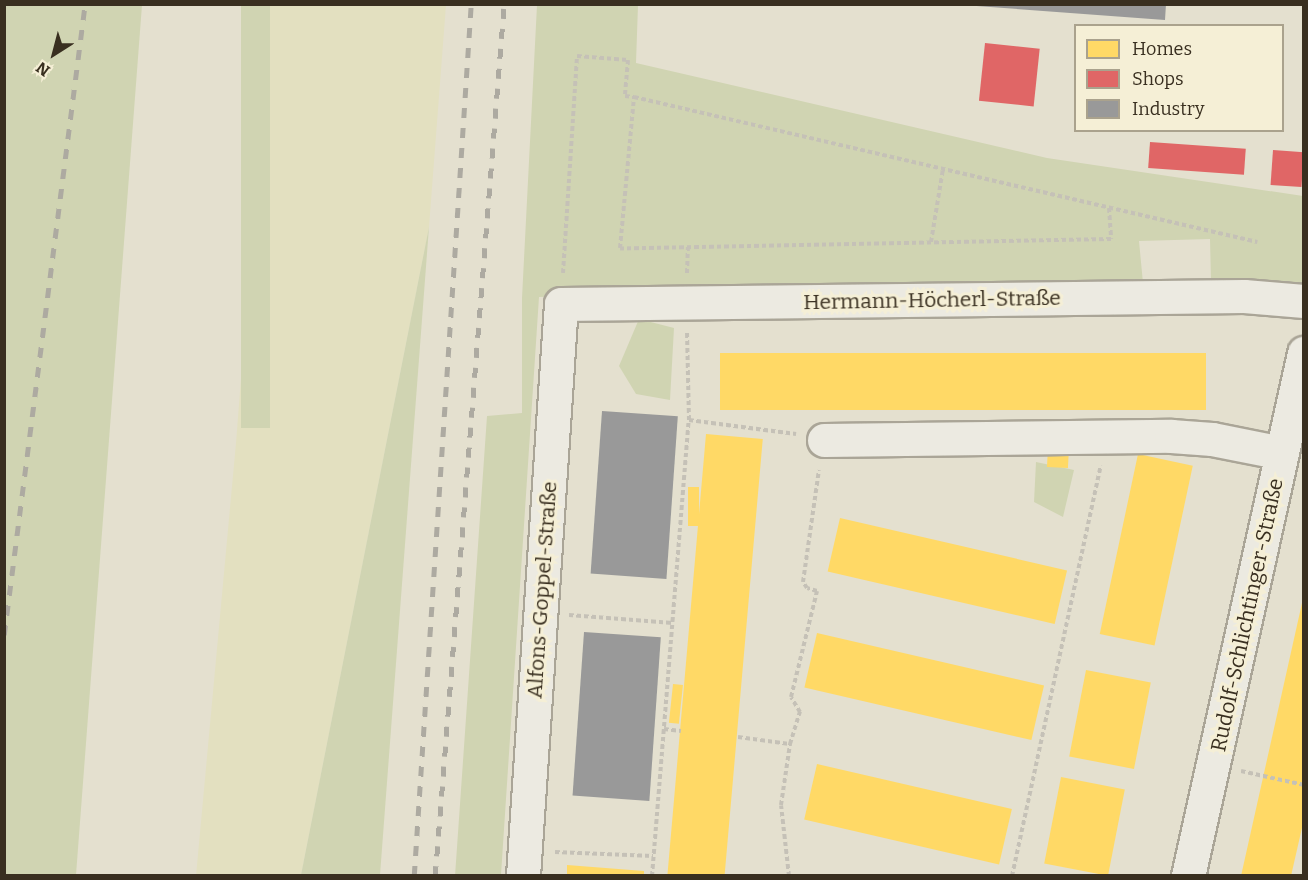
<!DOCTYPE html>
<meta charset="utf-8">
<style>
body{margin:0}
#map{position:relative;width:1308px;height:880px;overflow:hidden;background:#e4e0cf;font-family:Bitter,serif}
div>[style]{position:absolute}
.farmland>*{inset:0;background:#e3e0c0}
.green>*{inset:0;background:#d0d4b2;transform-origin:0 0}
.homes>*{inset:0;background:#ffd966;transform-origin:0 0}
.shops>*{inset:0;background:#e06666;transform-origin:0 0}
.industry>*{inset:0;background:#999;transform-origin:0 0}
.path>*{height:4px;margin-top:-2px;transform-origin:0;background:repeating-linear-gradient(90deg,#c5c1b7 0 4.5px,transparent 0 7.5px)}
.roads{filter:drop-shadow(2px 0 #aaa597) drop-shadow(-2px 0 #aaa597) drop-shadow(0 2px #aaa597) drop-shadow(0 -2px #aaa597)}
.minor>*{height:33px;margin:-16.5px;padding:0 16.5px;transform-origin:16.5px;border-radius:16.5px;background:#eceae1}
.rail>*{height:4.5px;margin-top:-2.25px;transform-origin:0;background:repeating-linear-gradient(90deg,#adaaa1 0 10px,transparent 0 20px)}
span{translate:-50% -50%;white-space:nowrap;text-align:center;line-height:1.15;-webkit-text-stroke:6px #f5efd6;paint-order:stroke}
.street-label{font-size:21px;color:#392f20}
.frame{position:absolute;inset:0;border:6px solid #392f20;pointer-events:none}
.legend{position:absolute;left:1074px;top:24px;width:210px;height:108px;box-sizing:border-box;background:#f5efd6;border:2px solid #aaa28d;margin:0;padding:8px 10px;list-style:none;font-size:18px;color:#392f20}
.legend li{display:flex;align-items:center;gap:12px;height:30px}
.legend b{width:30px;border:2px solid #aaa28d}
.north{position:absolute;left:24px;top:24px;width:60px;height:60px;-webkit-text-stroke:4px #f5efd6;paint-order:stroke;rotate:216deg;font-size:16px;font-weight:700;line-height:24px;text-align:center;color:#392f20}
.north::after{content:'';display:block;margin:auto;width:21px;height:27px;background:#392f20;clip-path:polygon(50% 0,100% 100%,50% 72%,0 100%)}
</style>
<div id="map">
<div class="farmland">
<i style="clip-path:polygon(270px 5px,446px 5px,429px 227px,301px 875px,196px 876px,236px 443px)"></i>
</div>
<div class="green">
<i style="clip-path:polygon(5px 4px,142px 5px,76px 875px,5px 875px)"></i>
<i style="left:241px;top:5px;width:29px;height:423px"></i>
<i style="clip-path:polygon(537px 5px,638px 5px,636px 63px,1047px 158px,1303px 196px,1303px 284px,1211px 281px,1210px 239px,1139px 241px,1143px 283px,539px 297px,501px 875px,455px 876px,487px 416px,522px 413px,522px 298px)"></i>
<i style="clip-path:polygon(429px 227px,380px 875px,301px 875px)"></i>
<i style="clip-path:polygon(639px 319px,674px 328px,670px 400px,636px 394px,619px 366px)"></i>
<i style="clip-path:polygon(1036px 462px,1074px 470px,1063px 517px,1034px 502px)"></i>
</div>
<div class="homes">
<i style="left:720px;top:353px;width:486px;height:57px"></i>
<i style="left:706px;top:434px;width:57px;height:444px;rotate:5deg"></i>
<i style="left:1048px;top:447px;width:21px;height:20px;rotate:3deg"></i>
<i style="left:1138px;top:454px;width:56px;height:184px;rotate:12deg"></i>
<i style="left:688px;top:487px;width:11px;height:39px"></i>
<i style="left:840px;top:518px;width:233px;height:55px;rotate:13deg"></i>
<i style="clip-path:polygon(1304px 594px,1304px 819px,1291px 876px,1241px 876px)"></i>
<i style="left:817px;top:633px;width:233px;height:56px;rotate:13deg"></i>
<i style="left:1086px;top:670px;width:66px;height:88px;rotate:11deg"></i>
<i style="left:673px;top:684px;width:10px;height:39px;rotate:6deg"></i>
<i style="left:817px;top:764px;width:200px;height:57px;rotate:13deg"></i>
<i style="left:1061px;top:777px;width:65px;height:88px;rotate:11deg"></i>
<i style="clip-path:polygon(567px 865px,644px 871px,644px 876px,567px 876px)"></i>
</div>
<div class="shops">
<i style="left:985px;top:43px;width:55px;height:58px;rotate:6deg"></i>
<i style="left:1150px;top:142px;width:96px;height:26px;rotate:4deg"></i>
<i style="left:1273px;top:150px;width:31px;height:35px;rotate:4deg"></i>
</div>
<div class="industry">
<i style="clip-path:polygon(949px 4px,1166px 4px,1165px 20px)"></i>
<i style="left:602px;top:411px;width:76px;height:163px;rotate:4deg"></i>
<i style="left:584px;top:632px;width:77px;height:164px;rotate:4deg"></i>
</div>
<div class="path">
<i style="left:1109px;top:208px;width:31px;rotate:86deg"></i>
<i style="left:1111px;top:239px;width:491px;rotate:178.9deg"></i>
<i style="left:620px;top:248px;width:152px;rotate:-84.7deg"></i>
<i style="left:634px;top:97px;width:640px;rotate:13.1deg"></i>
<i style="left:931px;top:242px;width:74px;rotate:-80.7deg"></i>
<i style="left:563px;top:273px;width:217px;rotate:-86.3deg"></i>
<i style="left:577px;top:56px;width:51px;rotate:4.5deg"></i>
<i style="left:628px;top:60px;width:36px;rotate:95deg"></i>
<i style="left:625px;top:96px;width:9px;rotate:6deg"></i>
<i style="left:687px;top:273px;width:26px;rotate:-88deg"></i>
<i style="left:689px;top:420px;width:108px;rotate:7.5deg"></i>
<i style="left:569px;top:615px;width:104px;rotate:4.4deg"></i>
<i style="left:664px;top:729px;width:17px;rotate:7deg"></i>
<i style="left:738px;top:737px;width:52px;rotate:7.7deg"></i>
<i style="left:1241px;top:771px;width:65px;rotate:12.5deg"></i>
<i style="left:555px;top:852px;width:98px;rotate:2.3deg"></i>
<i style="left:652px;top:876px;width:457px;rotate:-85.4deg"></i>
<i style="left:689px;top:420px;width:88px;rotate:-91.3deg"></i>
<i style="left:789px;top:876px;width:71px;rotate:-96.4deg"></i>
<i style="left:781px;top:805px;width:62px;rotate:-81.6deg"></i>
<i style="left:790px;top:744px;width:34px;rotate:-73deg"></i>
<i style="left:800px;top:712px;width:17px;rotate:-121deg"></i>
<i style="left:791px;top:697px;width:109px;rotate:-76.2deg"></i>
<i style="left:817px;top:591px;width:10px;rotate:-163deg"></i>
<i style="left:807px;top:588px;width:7px;rotate:-124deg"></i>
<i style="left:803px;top:582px;width:113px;rotate:-81.9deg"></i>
<i style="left:1012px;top:876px;width:420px;rotate:-77.8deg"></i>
</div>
<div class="roads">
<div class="minor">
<i style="left:824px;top:440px;width:347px;rotate:-0.7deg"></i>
<i style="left:1171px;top:436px;width:41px;rotate:4.2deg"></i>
<i style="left:1212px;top:439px;width:71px;rotate:11.3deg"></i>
<i style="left:523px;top:876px;width:573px;rotate:-86.2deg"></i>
<i style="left:561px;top:304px;width:683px;rotate:-0.67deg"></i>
<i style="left:1244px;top:296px;width:60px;rotate:4.8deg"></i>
<i style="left:1188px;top:876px;width:536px;rotate:-77.49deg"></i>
</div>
</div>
<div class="rail">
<i style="left:4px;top:635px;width:636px;rotate:-82.69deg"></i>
<i style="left:414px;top:876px;width:874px;rotate:-86.26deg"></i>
<i style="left:435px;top:876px;width:875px;rotate:-85.48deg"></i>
</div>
<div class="street-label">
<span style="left:932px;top:300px;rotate:-1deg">Hermann-Höcherl-Straße</span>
<span style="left:542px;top:590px;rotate:-86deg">Alfons-Goppel-Straße</span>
<span style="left:1247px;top:615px;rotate:-78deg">Rudolf-Schlichtinger-Straße</span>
</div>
<div class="frame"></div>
<ul class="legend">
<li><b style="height:16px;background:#ffd966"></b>Homes</li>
<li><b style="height:16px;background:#e06666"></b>Shops</li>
<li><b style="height:16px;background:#999"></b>Industry</li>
</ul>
<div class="north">N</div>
</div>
